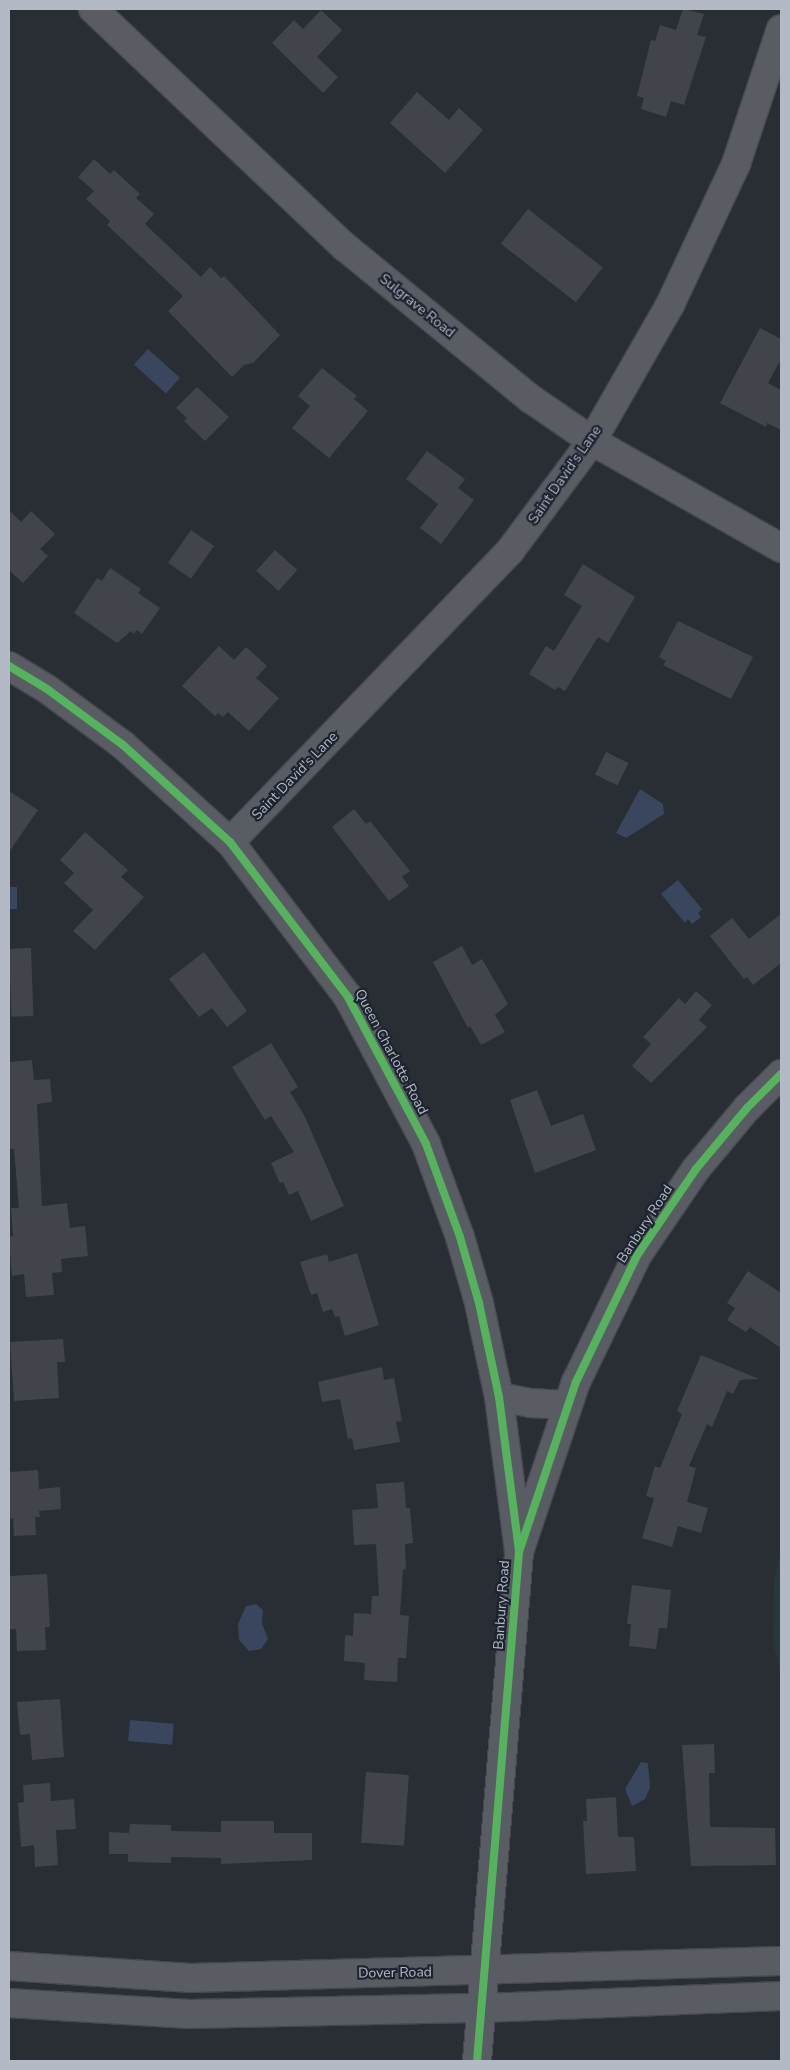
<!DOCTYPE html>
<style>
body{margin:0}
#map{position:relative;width:790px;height:2070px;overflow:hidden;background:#292d34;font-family:"Nunito Sans",sans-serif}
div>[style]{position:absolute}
.green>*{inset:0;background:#27373a}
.water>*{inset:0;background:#39465d;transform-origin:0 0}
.building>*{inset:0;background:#41454b;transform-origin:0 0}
.roads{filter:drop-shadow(1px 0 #45484d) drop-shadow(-1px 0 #45484d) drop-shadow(0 1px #45484d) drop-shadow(0 -1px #45484d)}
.minor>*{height:28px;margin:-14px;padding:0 14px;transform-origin:14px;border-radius:14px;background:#595c63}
.cycleway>*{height:8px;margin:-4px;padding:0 4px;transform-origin:4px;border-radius:4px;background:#56b35d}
span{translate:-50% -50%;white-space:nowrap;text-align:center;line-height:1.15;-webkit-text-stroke:4.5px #1d232f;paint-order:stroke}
.street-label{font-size:14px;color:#b3b9c5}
.frame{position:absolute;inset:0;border:10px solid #b3b9c5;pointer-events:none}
</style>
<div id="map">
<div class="green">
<i style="clip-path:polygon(781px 1549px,781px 1678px,773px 1642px,774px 1580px)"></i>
</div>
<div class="water">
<i style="left:148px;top:349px;width:43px;height:21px;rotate:42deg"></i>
<i style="clip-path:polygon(640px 789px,663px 804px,664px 814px,626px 838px,616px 833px)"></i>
<i style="clip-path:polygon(678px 880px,702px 909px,698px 913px,701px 917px,692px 924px,688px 919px,685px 923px,661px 894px)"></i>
<i style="left:9px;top:887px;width:8px;height:22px"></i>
<i style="clip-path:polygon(256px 1604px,263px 1610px,262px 1623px,268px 1639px,261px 1649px,249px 1651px,239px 1640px,238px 1624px,246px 1606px)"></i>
<i style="left:130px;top:1720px;width:44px;height:21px;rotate:5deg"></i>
<i style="clip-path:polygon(641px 1762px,648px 1763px,650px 1788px,645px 1799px,632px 1806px,625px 1789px)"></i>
</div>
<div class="building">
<i style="clip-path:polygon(683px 9px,704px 14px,697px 35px,706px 37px,684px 105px,671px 101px,666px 117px,641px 109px,644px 98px,637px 96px,651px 40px,655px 41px,660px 25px,676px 30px)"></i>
<i style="clip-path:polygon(321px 10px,342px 30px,317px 57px,338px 77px,323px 93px,272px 43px,294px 20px,303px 29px)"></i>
<i style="clip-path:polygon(417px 92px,449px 120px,459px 108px,483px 130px,445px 173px,390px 123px)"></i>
<i style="clip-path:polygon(94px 159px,110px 174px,114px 170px,140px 194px,136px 198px,154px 214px,145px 224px,201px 277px,210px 267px,221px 278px,224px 276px,280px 335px,253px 363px,244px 365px,232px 377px,168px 311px,183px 296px,107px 225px,110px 221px,86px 199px,94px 191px,78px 177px)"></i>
<i style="left:528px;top:209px;width:95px;height:44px;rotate:38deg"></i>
<i style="clip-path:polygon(760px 328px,781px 339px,781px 359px,768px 383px,781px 390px,781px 430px,767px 423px,766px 427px,720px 403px)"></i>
<i style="clip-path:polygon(322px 368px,357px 396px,354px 399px,368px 411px,329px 458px,292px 428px,310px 406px,298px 396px)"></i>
<i style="clip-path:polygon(197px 387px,229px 417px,205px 441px,184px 421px,187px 418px,176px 408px)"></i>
<i style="clip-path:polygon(427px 451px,465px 479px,458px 488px,474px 500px,441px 544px,420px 528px,438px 504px,406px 479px)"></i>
<i style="clip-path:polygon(9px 510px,21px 522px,31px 511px,55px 534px,40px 549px,48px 556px,23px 583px,9px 570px)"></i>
<i style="left:191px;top:530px;width:28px;height:40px;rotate:35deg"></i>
<i style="left:275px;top:550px;width:30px;height:28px;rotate:42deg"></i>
<i style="clip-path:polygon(583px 564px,635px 597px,608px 643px,598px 637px,565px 691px,558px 687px,555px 690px,529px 674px,546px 646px,554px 651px,582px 606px,564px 595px)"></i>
<i style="clip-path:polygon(110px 568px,141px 589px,138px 593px,160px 608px,142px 634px,137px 630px,134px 634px,131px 631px,117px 643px,74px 613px,97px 578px,102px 581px)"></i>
<i style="clip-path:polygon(678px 621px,753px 657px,731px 699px,663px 665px,666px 661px,659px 657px)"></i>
<i style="clip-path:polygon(219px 646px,234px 660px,246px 647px,267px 666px,256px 678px,279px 698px,249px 731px,228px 712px,223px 717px,218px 713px,215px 716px,182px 686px)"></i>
<i style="left:606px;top:752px;width:25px;height:25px;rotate:26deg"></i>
<i style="clip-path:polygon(9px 791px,38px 810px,9px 852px)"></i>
<i style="clip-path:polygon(354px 809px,366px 824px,370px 821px,410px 871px,402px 877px,409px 886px,389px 901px,332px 827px)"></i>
<i style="clip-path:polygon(85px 832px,128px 870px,121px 877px,144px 897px,95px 950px,73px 931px,93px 910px,64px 883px,74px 873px,60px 860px)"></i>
<i style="clip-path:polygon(781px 914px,781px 963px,753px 985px,747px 977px,744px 979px,710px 936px,732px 918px,749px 939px)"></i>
<i style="clip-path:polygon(462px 946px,472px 965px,482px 959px,508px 1004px,495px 1015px,505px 1032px,481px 1045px,470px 1026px,468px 1028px,433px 962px)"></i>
<i style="left:31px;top:948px;width:68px;height:22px;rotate:88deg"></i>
<i style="clip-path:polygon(204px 952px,247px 1011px,227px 1027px,212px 1008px,199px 1017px,169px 979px)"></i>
<i style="clip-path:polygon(696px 991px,712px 1005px,699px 1020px,707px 1027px,651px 1083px,632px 1066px,651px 1044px,643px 1037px,679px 998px,685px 1004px)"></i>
<i style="clip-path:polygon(271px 1043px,298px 1087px,290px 1092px,304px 1115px,344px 1206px,311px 1221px,298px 1191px,289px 1195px,283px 1182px,280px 1183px,271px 1163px,294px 1152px,271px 1116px,265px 1120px,232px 1067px)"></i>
<i style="clip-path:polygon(32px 1060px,34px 1080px,50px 1079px,52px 1102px,37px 1104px,42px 1206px,67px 1203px,70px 1228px,85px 1226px,88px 1256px,61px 1259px,62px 1272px,52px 1273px,54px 1295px,26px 1297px,24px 1274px,12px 1276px,9px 1237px,13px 1236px,11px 1208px,19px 1208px,14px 1149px,9px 1149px,9px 1062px)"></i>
<i style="clip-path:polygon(537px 1090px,551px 1126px,583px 1114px,596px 1150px,535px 1173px,510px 1100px)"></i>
<i style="clip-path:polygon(357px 1253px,379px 1325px,345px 1336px,339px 1316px,335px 1317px,332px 1309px,323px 1312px,317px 1293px,311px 1295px,300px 1262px,327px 1254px,329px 1262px)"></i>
<i style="clip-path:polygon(748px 1271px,781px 1293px,781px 1348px,750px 1327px,746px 1332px,727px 1320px,735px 1308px,727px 1303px)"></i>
<i style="clip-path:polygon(63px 1339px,65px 1362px,57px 1362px,59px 1398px,14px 1401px,10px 1342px)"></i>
<i style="clip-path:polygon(701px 1355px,759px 1379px,740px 1380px,733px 1394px,727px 1391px,712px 1427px,707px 1424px,689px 1466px,696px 1468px,687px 1502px,708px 1508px,701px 1533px,678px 1526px,672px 1547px,642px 1538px,654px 1498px,646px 1496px,655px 1466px,660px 1468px,682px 1414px,677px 1411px)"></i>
<i style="clip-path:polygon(382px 1367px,384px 1380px,394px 1378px,402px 1421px,396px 1422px,400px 1442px,354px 1450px,352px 1438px,348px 1439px,340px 1399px,322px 1402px,318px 1382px)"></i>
<i style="clip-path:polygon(38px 1470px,39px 1489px,60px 1487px,61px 1509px,39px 1511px,40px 1517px,35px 1517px,36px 1535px,14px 1536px,13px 1518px,9px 1519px,9px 1472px)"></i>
<i style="clip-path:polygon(404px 1482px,406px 1508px,410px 1508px,413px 1543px,405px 1544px,406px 1569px,403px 1570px,400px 1615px,409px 1616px,406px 1658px,398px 1658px,397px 1682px,364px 1680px,365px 1663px,344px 1661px,345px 1635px,353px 1636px,354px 1613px,371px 1614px,372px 1596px,379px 1596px,376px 1544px,354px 1545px,352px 1510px,378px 1508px,376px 1484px)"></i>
<i style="clip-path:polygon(47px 1574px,50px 1627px,45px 1627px,46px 1650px,17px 1651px,16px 1629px,9px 1629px,9px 1576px)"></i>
<i style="clip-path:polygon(632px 1585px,671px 1590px,667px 1628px,659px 1628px,656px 1649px,629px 1646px,631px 1624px,627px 1624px)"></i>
<i style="clip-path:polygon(60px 1699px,64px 1757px,32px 1760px,30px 1734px,20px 1735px,17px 1702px)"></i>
<i style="clip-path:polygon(714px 1744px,715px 1773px,709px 1773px,710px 1827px,775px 1828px,776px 1865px,691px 1866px,682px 1745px)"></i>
<i style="left:366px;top:1772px;width:43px;height:71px;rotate:4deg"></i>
<i style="clip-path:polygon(50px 1783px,51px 1801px,74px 1799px,76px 1829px,56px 1830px,58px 1865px,35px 1867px,34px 1845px,21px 1847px,18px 1803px,24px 1802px,23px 1785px)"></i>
<i style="clip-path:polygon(616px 1797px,618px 1837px,634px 1837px,636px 1871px,586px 1874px,583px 1821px,587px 1821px,586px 1799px)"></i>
<i style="clip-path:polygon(221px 1821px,274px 1821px,274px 1833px,312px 1833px,312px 1860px,221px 1864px,221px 1858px,171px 1857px,171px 1863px,128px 1862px,128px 1854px,109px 1854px,109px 1832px,129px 1833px,130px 1824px,171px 1825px,171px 1831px,221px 1832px)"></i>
</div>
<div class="roads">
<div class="minor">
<i style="left:93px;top:9px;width:347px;rotate:43.4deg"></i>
<i style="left:345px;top:247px;width:240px;rotate:39.3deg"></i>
<i style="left:531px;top:399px;width:74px;rotate:34.5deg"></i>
<i style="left:592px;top:441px;width:217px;rotate:29.5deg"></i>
<i style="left:9px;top:666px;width:44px;rotate:31.2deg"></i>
<i style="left:47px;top:689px;width:94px;rotate:36.4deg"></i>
<i style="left:123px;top:745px;width:144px;rotate:42.2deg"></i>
<i style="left:230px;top:842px;width:195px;rotate:52.7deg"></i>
<i style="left:348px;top:997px;width:166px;rotate:62deg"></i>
<i style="left:426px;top:1144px;width:99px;rotate:69.9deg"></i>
<i style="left:460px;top:1237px;width:69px;rotate:73.9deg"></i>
<i style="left:479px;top:1303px;width:96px;rotate:78deg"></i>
<i style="left:499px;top:1397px;width:156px;rotate:82.6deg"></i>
<i style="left:230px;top:842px;width:404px;rotate:-46.1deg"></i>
<i style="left:510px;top:551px;width:137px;rotate:-53.3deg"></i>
<i style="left:592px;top:441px;width:157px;rotate:-60.2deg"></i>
<i style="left:670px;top:305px;width:156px;rotate:-64.9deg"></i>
<i style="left:736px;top:164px;width:142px;rotate:-71.6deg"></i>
<i style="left:499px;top:1397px;width:32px;rotate:11deg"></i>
<i style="left:530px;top:1403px;width:37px;rotate:3deg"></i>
<i style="left:9px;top:1966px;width:182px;rotate:3.8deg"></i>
<i style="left:191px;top:1978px;width:590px;rotate:-1.65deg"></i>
<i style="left:9px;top:2003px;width:181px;rotate:3.5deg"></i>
<i style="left:190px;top:2014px;width:293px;rotate:-1.2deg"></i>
<i style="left:483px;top:2008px;width:298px;rotate:-2.3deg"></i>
<i style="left:477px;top:2061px;width:511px;rotate:-85.28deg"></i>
<i style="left:519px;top:1552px;width:179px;rotate:-71.5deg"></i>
<i style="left:576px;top:1382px;width:142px;rotate:-64.2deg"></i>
<i style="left:638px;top:1254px;width:103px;rotate:-55.7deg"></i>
<i style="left:696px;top:1169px;width:80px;rotate:-50.1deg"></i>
<i style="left:747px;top:1108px;width:48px;rotate:-45deg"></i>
</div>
</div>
<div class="cycleway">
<i style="left:9px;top:666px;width:44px;rotate:31.2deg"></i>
<i style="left:47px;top:689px;width:94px;rotate:36.4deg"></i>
<i style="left:123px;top:745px;width:144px;rotate:42.2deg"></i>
<i style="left:230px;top:842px;width:195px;rotate:52.7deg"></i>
<i style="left:348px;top:997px;width:166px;rotate:62deg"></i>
<i style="left:426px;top:1144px;width:99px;rotate:69.9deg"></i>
<i style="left:460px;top:1237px;width:69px;rotate:73.9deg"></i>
<i style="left:479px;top:1303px;width:96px;rotate:78deg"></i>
<i style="left:499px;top:1397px;width:156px;rotate:82.6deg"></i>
<i style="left:477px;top:2061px;width:511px;rotate:-85.28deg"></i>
<i style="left:519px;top:1552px;width:179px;rotate:-71.5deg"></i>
<i style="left:576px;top:1382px;width:142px;rotate:-64.2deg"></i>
<i style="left:638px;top:1254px;width:103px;rotate:-55.7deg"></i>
<i style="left:696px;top:1169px;width:80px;rotate:-50.1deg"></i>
<i style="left:747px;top:1108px;width:48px;rotate:-45deg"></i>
</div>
<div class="street-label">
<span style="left:417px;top:306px;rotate:39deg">Sulgrave Road</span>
<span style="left:565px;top:475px;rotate:-55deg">Saint David's Lane</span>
<span style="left:295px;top:776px;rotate:-46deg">Saint David's Lane</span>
<span style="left:391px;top:1052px;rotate:62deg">Queen Charlotte Road</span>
<span style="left:645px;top:1224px;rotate:-57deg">Banbury Road</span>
<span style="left:502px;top:1605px;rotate:-86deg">Banbury Road</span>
<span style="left:395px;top:1973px;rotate:-1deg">Dover Road</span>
</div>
<div class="frame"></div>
</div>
